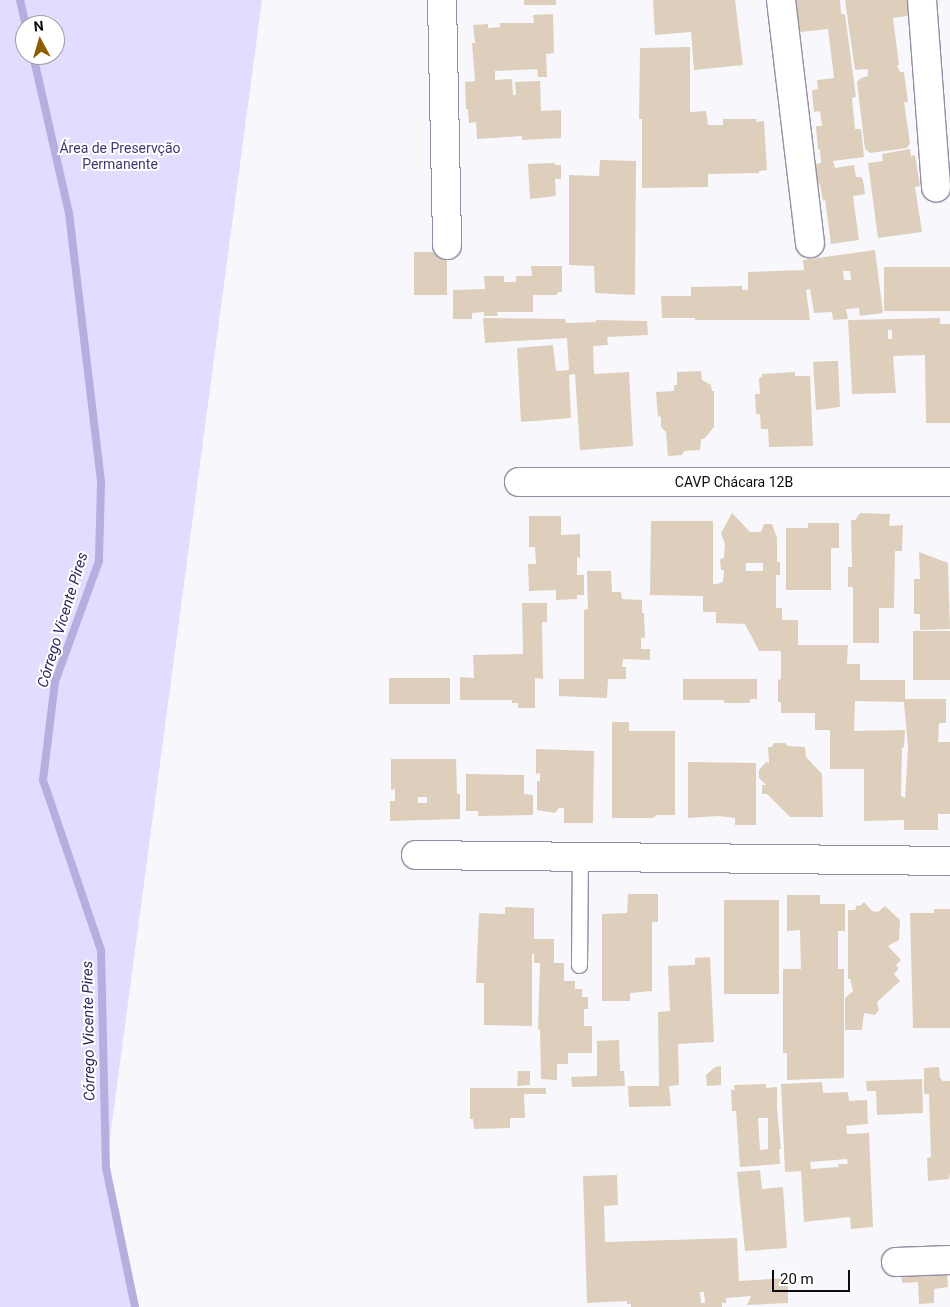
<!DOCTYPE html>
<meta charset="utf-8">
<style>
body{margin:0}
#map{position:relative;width:950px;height:1307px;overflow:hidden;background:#f8f8fc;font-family:Roboto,sans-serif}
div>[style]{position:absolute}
.green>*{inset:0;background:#e2ddff}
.stream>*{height:8px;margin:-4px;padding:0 4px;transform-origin:4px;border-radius:4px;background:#b6aede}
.building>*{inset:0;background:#ddcfbb;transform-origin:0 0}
.roads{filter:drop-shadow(1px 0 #928fa4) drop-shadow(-1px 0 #928fa4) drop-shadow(0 1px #928fa4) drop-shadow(0 -1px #928fa4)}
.lane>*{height:15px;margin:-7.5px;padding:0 7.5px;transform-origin:7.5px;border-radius:7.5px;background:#fff}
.street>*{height:28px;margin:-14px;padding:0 14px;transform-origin:14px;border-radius:14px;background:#fff}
span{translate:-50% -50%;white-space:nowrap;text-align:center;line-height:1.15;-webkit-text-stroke:4px #fff;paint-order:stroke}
.park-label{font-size:14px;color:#443671}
.street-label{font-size:14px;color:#0c0b12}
.water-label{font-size:15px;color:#2e1f57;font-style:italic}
.north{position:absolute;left:15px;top:15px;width:50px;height:50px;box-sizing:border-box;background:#fff;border:1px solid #9e9da0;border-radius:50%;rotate:354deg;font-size:14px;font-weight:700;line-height:20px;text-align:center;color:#0c0b12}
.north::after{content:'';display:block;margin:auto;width:18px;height:22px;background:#8a5e00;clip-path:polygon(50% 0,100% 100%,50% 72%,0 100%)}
.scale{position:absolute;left:772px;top:1270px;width:78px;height:22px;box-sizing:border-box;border:2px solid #0c0b12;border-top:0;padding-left:6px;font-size:15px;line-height:18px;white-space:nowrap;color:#0c0b12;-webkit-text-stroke:4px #fff;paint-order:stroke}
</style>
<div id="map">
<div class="green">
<i style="clip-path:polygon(evenodd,0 0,262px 0,106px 1168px,135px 1307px,0 1307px,0 0,25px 25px,55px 25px,55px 55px,25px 55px,25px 25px)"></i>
</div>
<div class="stream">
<i style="left:20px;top:0;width:26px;rotate:77deg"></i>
<i style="left:33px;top:55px;width:162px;rotate:77.2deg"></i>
<i style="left:69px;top:213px;width:272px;rotate:83.2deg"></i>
<i style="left:101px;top:483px;width:78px;rotate:91.5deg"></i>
<i style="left:99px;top:561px;width:129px;rotate:110deg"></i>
<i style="left:55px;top:682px;width:99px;rotate:97deg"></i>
<i style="left:43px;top:780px;width:180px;rotate:71.2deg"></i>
<i style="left:101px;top:950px;width:218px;rotate:88.7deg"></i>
<i style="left:106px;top:1168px;width:142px;rotate:78.2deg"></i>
</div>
<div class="building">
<i style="left:524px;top:0;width:32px;height:5px"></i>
<i style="clip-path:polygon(653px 0,735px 0,743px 65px,694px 70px,691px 32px,655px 35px)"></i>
<i style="clip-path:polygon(784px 0,840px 0,841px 14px,845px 14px,856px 97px,852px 98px,855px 129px,861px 129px,864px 157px,833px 161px,835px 168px,854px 165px,856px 177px,861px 177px,863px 180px,865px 194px,853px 196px,859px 240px,831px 244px,825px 200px,823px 201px,820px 184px,817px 185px,814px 164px,821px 163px,820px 149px,818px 150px,816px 126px,822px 126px,820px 111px,814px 112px,812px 90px,818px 89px,817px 80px,834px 78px,828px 29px,791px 33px)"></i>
<i style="clip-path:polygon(845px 0,912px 0,914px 15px,893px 18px,899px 65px,897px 65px,900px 72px,904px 72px,908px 102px,904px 102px,910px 143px,907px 148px,870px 153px,865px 149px,857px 82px,861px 78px,868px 76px,868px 69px,855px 70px)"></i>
<i style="clip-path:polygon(553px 14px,554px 53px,546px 54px,547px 77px,538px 77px,537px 69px,495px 71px,495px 80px,512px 79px,513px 95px,516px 95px,515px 82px,540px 81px,541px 111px,561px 110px,561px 138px,522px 140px,522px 136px,477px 139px,476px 122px,469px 123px,468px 109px,466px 109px,465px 82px,475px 81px,472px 43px,475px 43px,473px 25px,488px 24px,488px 28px,500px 27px,500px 23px,534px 23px,533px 15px)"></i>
<i style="clip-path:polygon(690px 47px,690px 112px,706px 111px,708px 125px,723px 125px,723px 119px,757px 119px,756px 122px,764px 121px,767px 170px,759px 171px,759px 173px,708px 174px,708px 187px,642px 188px,642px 119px,639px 119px,640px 48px)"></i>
<i style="clip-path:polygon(910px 149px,911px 156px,915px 155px,920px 186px,915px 187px,922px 232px,878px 238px,868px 163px,883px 161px,882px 154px)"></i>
<i style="clip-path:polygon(600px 160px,636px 161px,635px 295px,595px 293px,594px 266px,569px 265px,569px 175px,599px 176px)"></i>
<i style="clip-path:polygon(555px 163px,555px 165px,561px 165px,561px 179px,555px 179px,556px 196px,530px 199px,528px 164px)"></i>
<i style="clip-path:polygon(evenodd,875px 250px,883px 313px,860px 316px,859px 308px,846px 309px,848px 319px,833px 320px,832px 312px,814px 313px,810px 289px,806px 290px,810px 320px,695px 320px,695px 318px,662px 318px,661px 296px,691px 296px,691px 287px,742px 286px,742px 290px,748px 290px,748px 272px,804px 270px,803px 260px,875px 250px,843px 271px,850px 271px,851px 280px,844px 280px,843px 271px)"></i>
<i style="left:414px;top:252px;width:33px;height:43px"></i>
<i style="clip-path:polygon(531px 266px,562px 266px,562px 292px,558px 292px,557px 295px,533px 295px,533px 312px,497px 312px,498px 316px,484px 316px,484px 312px,472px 313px,472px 319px,453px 319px,453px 290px,485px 289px,484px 276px,504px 276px,504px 282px,516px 282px,516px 276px,532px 276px)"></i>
<i style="left:950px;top:267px;width:44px;height:66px;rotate:90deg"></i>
<i style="clip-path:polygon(483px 318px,565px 319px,566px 323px,596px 322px,596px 320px,647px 321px,648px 335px,607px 337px,608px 345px,593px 346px,594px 374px,629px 372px,633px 446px,580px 450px,575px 374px,569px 375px,571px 418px,521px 422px,517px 348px,553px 345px,556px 371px,569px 370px,567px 338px,485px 343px)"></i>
<i style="clip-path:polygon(evenodd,940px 318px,940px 324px,950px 324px,950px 423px,926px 423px,925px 355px,893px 356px,896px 393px,852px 394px,848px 320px,940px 318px,888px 330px,892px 330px,892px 339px,888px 339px,888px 330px)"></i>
<i style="clip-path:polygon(831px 361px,838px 361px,840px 407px,816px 410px,813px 362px)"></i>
<i style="clip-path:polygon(701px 371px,702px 380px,711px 385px,712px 391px,714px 391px,714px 427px,704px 439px,701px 439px,700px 450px,684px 451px,682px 455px,668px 456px,666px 432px,661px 427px,661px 416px,658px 417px,656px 392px,674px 391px,674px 385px,677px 385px,677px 372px)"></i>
<i style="clip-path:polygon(795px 372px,795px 376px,810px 376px,813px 446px,769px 447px,768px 429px,761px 429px,760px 414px,756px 414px,755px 394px,760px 394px,759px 378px,762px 377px,762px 374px)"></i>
<i style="clip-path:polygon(evenodd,732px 513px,750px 532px,761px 532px,764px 524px,772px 524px,777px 538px,777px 562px,780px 562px,780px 575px,776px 575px,776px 608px,782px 608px,782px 620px,798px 620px,798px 645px,848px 645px,847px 664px,860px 664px,860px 680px,905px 680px,905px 699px,946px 699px,946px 723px,939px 723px,938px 742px,950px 742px,950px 814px,938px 814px,938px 830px,904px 830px,904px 820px,864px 821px,864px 769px,830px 769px,830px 730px,815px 730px,815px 713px,781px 713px,781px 702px,778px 702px,778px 679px,781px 680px,781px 651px,759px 651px,745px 624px,716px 623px,716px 612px,703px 612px,703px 596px,650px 595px,651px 521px,713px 521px,713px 584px,717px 584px,723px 582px,724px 572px,724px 570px,721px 570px,720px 559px,724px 558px,725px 544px,721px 533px,732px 513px,746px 563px,763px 563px,763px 571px,746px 571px,746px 563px,732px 513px,855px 701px,904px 702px,908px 748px,905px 798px,901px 796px,902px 748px,904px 747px,905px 730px,854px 731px,855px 701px)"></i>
<i style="clip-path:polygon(860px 513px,890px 514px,889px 526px,903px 525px,902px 551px,895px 551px,894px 608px,879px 608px,879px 643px,853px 643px,853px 587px,848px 587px,848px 567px,852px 567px,851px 520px,855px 520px)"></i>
<i style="clip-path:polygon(529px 516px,561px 516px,561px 535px,580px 534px,580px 558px,577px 557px,577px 575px,584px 575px,584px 595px,577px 595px,577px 599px,556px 600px,556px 590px,529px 591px,528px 564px,536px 564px,535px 547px,529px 547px)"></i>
<i style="clip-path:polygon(808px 523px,839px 523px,839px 548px,831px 548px,831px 590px,786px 590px,786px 528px,808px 528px)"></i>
<i style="clip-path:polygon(919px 552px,948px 563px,950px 629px,920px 630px,920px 614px,914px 614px,914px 579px,920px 579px)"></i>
<i style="clip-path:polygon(587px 571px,611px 571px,612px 592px,621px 592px,622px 599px,642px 600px,642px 613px,644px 613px,645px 638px,641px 638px,641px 649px,650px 649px,650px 660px,623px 659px,622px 667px,626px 667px,626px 679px,608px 679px,607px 698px,559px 696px,559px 679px,584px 679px,584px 610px,588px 609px)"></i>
<i style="clip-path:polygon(522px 603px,547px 603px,547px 622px,542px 622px,543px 679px,535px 678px,535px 708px,518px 708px,518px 703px,512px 703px,512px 700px,460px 700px,460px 677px,474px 678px,473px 655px,523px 654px)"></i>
<i style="left:950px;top:631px;width:49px;height:37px;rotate:90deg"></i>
<i style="left:389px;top:678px;width:61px;height:26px"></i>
<i style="clip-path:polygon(683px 679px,757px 679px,757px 699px,750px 699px,750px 703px,724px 703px,724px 700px,683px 700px)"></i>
<i style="clip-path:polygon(612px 722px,629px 722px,629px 731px,675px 731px,675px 815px,656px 815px,653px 818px,612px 818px)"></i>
<i style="clip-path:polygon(774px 743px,785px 743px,788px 746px,805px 747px,806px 757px,822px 774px,823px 817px,790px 817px,767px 794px,762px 794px,762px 785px,766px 785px,759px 778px,759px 770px,766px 762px,769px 763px,768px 747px,772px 747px)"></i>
<i style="clip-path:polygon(536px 749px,594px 751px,593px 823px,564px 823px,564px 808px,559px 808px,555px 813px,537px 810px,537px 781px,540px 781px,540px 773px,536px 774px)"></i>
<i style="clip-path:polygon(evenodd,391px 759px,456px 759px,457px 794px,460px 794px,460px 819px,390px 821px,390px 801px,395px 801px,395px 789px,391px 790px,391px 759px,418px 797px,427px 797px,427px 803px,418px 803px,418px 797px)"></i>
<i style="clip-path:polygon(688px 762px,756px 763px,756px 825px,735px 825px,735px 818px,719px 816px,688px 818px)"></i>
<i style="clip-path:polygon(466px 774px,524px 775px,524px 794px,533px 795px,533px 815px,478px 816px,478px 811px,466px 811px)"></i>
<i style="clip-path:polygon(628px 894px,658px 894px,658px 922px,652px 922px,652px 991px,630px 993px,630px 1001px,602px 1001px,602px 914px,627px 913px)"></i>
<i style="clip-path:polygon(787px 895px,820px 895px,820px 904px,845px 904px,845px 931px,838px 931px,838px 969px,844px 969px,844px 1078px,787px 1080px,787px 1053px,783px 1053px,783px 969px,801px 969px,800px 930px,787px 931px)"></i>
<i style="left:724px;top:900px;width:55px;height:94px"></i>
<i style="clip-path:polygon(864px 902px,872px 911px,878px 912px,885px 906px,900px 920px,899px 940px,888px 946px,901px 960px,896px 965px,899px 968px,894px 974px,900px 981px,877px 1002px,879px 1010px,875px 1015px,864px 1013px,862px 1030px,845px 1030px,845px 998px,853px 991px,850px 979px,848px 979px,848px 910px,855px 910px,857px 905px,860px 906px)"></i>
<i style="clip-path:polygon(505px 907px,534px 908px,534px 939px,554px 939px,554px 963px,564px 963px,564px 981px,575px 981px,575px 989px,582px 989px,582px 997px,588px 997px,588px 1009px,584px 1009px,584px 1026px,592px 1026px,592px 1053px,568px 1053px,568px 1064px,557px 1064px,557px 1080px,541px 1079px,540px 1030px,538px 1029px,540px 963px,534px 963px,534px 954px,532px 954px,532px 1026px,484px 1025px,484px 983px,476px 983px,479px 913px,505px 914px)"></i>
<i style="clip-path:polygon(934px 909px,950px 909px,950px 1028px,913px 1028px,910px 913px,934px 913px)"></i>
<i style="clip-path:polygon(710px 957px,714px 1042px,678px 1044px,679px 1085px,669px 1086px,671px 1106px,629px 1107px,628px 1086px,659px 1086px,658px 1012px,670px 1011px,668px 966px,695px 965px,695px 958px)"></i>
<i style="clip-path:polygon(619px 1040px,620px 1071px,624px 1071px,625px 1086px,572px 1087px,571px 1077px,597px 1076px,597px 1041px)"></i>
<i style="clip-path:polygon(721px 1066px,721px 1085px,707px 1086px,706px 1075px,715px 1067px)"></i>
<i style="clip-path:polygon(939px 1067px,940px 1078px,943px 1081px,950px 1081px,950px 1173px,949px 1179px,928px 1181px,927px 1158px,931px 1157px,929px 1094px,924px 1094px,924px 1068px)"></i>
<i style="clip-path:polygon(518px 1071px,530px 1071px,530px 1085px,517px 1086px)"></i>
<i style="clip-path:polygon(922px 1079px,923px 1113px,877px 1115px,876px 1091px,867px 1091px,866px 1081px)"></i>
<i style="clip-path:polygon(evenodd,822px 1082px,823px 1093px,848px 1092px,849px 1101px,867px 1100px,868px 1124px,846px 1126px,847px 1134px,869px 1133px,873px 1227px,851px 1229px,850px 1217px,804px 1222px,801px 1171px,785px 1172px,781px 1084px,822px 1082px,847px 1159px,848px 1164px,838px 1164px,839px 1167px,811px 1169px,810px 1162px,847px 1159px)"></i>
<i style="clip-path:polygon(evenodd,766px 1084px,766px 1088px,777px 1087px,777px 1109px,781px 1149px,779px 1149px,780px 1164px,740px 1167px,736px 1111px,732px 1111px,731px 1090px,735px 1090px,734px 1085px,766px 1084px,758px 1118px,768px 1118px,768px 1149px,760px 1150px,758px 1118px)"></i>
<i style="clip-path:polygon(470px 1088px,546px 1088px,546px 1094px,524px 1094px,525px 1118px,510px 1118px,510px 1128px,474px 1129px,473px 1119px,470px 1119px)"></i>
<i style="clip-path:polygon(760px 1170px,762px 1189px,783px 1187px,787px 1248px,745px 1251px,737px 1172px)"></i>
<i style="clip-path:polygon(evenodd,617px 1175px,618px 1205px,604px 1206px,605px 1242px,737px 1238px,739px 1281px,788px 1278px,788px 1303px,747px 1305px,751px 1296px,726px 1298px,726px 1303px,722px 1303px,722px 1307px,631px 1307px,631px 1304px,627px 1304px,627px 1301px,587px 1303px,583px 1176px,617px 1175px,700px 1292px,704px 1292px,705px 1303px,701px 1303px,700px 1292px)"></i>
<i style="clip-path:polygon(947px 1272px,948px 1287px,934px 1289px,934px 1303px,919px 1304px,918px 1282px,902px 1283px,901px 1273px)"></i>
</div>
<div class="roads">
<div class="lane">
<i style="left:579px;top:965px;width:109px;rotate:-89.5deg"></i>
</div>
<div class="street">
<i style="left:442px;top:0;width:245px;rotate:88.8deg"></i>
<i style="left:781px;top:0;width:245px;rotate:83.2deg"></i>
<i style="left:922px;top:0;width:188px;rotate:85.7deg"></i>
<i style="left:519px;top:482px;width:431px"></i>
<i style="left:416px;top:855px;width:534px;rotate:0.64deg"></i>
<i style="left:896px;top:1262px;width:54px;rotate:-2.1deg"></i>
</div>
</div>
<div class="park-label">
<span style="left:120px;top:156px">Área de Preservção<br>Permanente</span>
</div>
<div class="street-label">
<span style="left:734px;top:482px">CAVP Chácara 12B</span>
</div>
<div class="water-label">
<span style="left:63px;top:620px;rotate:-73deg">Córrego Vicente Pires</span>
<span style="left:89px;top:1031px;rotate:-91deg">Córrego Vicente Pires</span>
</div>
<div class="north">N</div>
<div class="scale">20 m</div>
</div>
